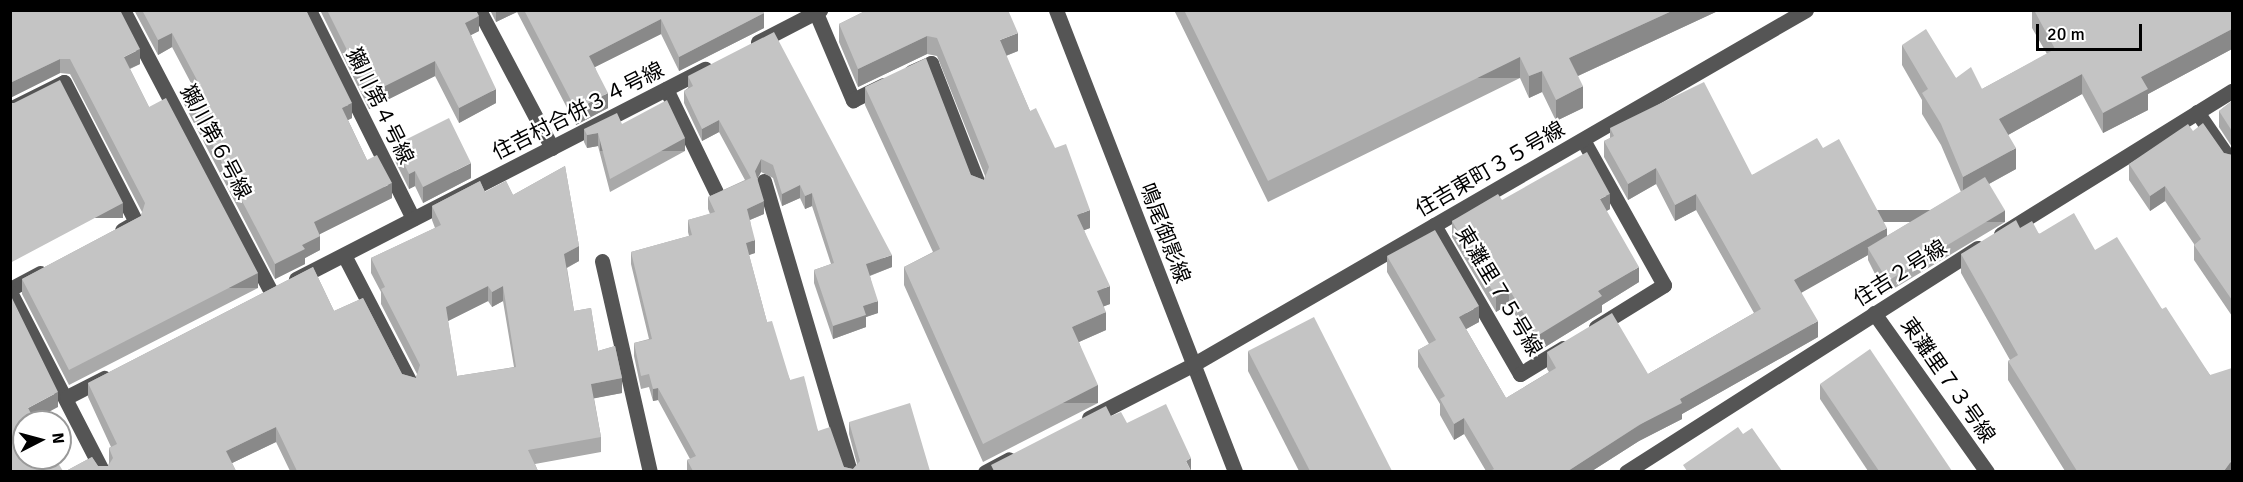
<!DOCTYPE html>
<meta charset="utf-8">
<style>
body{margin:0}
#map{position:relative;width:2243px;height:482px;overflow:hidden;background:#fff;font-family:Signika,"Noto Sans JP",sans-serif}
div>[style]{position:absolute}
.minor>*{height:15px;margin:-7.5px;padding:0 7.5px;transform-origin:7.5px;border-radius:7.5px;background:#555}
.wall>*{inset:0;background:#a9a9a9}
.shaded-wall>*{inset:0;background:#898989;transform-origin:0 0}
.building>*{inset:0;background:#c4c4c4;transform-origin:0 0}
span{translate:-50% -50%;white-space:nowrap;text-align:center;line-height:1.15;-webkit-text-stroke:4.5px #fff;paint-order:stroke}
.street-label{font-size:21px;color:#000}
.frame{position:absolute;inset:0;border:12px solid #000;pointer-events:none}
.north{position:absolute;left:12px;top:410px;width:60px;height:60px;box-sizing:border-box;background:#fff;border:2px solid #999;border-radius:50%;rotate:84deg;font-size:16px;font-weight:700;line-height:24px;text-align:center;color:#000}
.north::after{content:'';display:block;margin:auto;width:21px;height:27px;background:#000;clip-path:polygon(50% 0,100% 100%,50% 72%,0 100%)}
.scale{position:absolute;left:2036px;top:24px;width:106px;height:27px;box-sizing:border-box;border:3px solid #000;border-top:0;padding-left:8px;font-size:18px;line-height:21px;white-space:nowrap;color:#000;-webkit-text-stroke:4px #fff;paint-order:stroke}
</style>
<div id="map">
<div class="minor">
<i style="left:123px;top:10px;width:318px;rotate:62.3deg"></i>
<i style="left:309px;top:10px;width:233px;rotate:63.5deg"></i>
<i style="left:479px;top:10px;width:156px;rotate:62.1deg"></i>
<i style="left:1056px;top:10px;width:495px;rotate:68.8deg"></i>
<i style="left:816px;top:13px;width:95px;rotate:67deg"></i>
<i style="left:853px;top:100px;width:34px;rotate:-26deg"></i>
<i style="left:758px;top:42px;width:70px;rotate:-27.3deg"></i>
<i style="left:911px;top:72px;width:22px;rotate:-24deg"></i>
<i style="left:931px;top:63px;width:135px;rotate:68.7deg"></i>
<i style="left:666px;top:89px;width:114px;rotate:64.1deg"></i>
<i style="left:10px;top:109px;width:60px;rotate:-26.6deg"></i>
<i style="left:64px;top:82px;width:157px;rotate:62.8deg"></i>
<i style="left:136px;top:222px;width:16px;rotate:150deg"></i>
<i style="left:2197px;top:112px;width:62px;rotate:55.5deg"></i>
<i style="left:1583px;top:140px;width:166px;rotate:60.8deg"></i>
<i style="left:1664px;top:285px;width:80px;rotate:148.3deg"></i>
<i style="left:764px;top:181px;width:303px;rotate:73.5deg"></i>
<i style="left:1434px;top:225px;width:172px;rotate:60deg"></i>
<i style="left:1520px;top:374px;width:50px;rotate:-31.2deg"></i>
<i style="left:2001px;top:234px;width:272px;rotate:-31.8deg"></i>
<i style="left:344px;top:255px;width:145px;rotate:62.6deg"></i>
<i style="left:602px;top:261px;width:216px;rotate:77.2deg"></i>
<i style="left:296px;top:279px;width:460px;rotate:-27.2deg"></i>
<i style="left:10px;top:289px;width:34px;rotate:-28deg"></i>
<i style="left:10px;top:292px;width:203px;rotate:62.7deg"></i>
<i style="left:1874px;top:313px;width:195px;rotate:54.6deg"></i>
<i style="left:67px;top:397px;width:42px;rotate:-27.2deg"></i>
<i style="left:1089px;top:418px;width:118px;rotate:-27.2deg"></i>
<i style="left:1194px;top:364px;width:707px;rotate:-30.05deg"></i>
<i style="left:985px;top:472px;width:27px;rotate:-28deg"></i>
<i style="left:1626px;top:472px;width:417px;rotate:-32.5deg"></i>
</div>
<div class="wall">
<i style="clip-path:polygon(10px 10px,140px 64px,130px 69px,149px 107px,258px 288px,69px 385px,22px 294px,22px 279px,141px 216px,142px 212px,70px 74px,60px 73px,10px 98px)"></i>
<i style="clip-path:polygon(134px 10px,306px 10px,352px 118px,348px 120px,367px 160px,392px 198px,320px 234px,320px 250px,305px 258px,305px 264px,275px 279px,184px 104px,184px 90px,192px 85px,172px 47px,158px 55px)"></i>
<i style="clip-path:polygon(320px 10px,476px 10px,479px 31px,471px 35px,496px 103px,459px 123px,435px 76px,369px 109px)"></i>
<i style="clip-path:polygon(490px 10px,763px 10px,764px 28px,679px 71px,661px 34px,595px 67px,608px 108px,576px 125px,517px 12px,496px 22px)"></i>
<i style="clip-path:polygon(867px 10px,1018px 51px,1006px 56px,1030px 111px,1090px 228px,1084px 230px,1110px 304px,1104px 306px,1106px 330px,1079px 342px,1098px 403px,983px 462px,904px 285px,904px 267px,933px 252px,865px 105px,865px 87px,971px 175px,984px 180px,985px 176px,937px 56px,927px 54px,858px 87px,839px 42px,839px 24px)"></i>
<i style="clip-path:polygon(1174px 10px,1720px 10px,1578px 76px,1583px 108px,1556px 121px,1542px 92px,1529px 98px,1520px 78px,1268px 202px)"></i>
<i style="clip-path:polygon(2032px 10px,2232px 10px,2232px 49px,2148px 94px,2148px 110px,2103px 133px,2082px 94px,2008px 135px,2016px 169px,1989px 184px,2005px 222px,1885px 294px,1868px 260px,1868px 255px,1801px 292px,1818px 337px,1682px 414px,1682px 419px,1639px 441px,1592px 471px,1486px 471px,1464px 434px,1454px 440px,1440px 415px,1440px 404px,1418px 367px,1418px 350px,1429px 344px,1387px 272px,1387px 256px,1479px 322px,1466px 329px,1506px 398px,1549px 372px,1547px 369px,1547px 352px,1648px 374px,1754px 313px,1696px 210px,1675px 221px,1656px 184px,1628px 200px,1604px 157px,1604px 141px,1610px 138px,1610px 128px,1752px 175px,1823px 148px,1887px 236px,1961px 192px,1941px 145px,1922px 114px,1922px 100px,1902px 65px,1902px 45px,1956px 78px,1982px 89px,2047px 54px,2032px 28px)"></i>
<i style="clip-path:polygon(688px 76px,892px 267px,870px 276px,878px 313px,866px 317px,866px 327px,833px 339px,814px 283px,814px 270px,831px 264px,812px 206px,805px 209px,800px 198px,782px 206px,773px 178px,761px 172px,757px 179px,764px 214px,750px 220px,755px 253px,749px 255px,767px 322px,790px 380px,818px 431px,844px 467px,853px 469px,857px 464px,849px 434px,849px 422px,930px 471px,687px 471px,687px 460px,690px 459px,658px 400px,653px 401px,649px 387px,641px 389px,634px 356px,634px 343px,649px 339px,631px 264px,631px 252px,689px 236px,688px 232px,688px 220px,710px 214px,708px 209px,708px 197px,745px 180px,719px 132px,702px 141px,684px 103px,684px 91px,688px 88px)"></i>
<i style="clip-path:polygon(2232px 101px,2232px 147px,2219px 127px,2219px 111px)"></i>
<i style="clip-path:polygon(584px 129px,685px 151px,610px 192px,598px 146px,587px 148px,584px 142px)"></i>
<i style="clip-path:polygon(395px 145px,471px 178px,423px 203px,415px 186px,409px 189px,395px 161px)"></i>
<i style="clip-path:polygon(2224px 153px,2232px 155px,2232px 316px,2194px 260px,2194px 244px,2165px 201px,2150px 211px,2129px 180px,2129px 164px)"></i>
<i style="clip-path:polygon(evenodd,565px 166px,579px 246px,579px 261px,567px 268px,574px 311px,591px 308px,598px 351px,615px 346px,622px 378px,622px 393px,594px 398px,601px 437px,601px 452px,535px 464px,538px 471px,290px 471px,276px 442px,232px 463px,236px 471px,66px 471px,92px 457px,98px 466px,108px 466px,109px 463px,109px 448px,111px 447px,88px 397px,88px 383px,313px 267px,334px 311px,363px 298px,402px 374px,416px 378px,417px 374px,381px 304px,381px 292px,371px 273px,371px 258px,435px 228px,432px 220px,432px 206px,480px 181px,485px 192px,506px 181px,513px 195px,565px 166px,488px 301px,492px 307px,503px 301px,514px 367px,457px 376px,448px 321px,488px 301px)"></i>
<i style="clip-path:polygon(1502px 200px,1610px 209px,1606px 211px,1639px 282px,1602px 305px,1602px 312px,1537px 352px,1509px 304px,1496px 312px,1452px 237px,1452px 221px)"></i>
<i style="clip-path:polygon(2020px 228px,2095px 250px,2162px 309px,2210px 375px,2232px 471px,2065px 471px,2008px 380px,2008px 361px,2010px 360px,1961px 273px,1961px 254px)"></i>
<i style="clip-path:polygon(1248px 351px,1392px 471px,1299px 471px,1248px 371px)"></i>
<i style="clip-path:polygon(1820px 384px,1952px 471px,1868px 471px,1820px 399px)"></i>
</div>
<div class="shaded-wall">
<i style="clip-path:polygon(496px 10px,517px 10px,517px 12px,496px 22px)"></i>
<i style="clip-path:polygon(1674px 10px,1720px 10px,1569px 80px,1569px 58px)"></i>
<i style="clip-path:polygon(764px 13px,764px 28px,679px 71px,679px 57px)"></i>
<i style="clip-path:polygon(479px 16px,479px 31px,465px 38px,465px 23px)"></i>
<i style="clip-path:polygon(661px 19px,661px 34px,589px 70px,589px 56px)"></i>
<i style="clip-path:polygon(2232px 29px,2232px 49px,2148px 94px,2148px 110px,2103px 133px,2103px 113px,2141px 77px)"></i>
<i style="clip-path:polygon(172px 33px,172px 47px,158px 55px,158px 40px)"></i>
<i style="clip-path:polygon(1018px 33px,1018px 51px,1000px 58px,1000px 40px)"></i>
<i style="clip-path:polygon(927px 36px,927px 54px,858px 87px,858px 69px)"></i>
<i style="clip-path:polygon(140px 49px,140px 64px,124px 71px,124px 57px)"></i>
<i style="left:1520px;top:57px;width:21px;height:281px;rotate:90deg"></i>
<i style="clip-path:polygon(60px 59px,60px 73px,10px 98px,10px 83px)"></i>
<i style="clip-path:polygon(435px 61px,435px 76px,369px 109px,369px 94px)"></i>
<i style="clip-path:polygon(1542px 71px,1542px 92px,1529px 98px,1529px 76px)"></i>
<i style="clip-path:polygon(2082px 74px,2082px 94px,1999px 140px,1999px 119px)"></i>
<i style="clip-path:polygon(1583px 86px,1583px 108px,1556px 121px,1556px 100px)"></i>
<i style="clip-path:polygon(496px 89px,496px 103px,459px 123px,459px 108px)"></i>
<i style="clip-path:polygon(608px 93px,608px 108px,576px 125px,576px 110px)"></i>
<i style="clip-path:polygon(352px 103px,352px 118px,342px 123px,342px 108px)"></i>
<i style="clip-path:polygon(719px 120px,719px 132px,702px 141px,702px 129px)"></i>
<i style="clip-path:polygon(598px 133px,598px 146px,587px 148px,587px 135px)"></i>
<i style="left:685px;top:138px;width:13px;height:85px;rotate:90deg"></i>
<i style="clip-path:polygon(2016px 148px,2016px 169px,1963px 198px,1963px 177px)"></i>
<i style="clip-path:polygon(761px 159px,761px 172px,755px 183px,755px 171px)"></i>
<i style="clip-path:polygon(471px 163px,471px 178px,423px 203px,423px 187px)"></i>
<i style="clip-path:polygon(1656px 168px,1656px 184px,1628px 200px,1628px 184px)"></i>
<i style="clip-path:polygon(415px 171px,415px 186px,409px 189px,409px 174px)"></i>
<i style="clip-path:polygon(392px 183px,392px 198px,314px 237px,314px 222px)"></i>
<i style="clip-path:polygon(800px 185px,800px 198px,782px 206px,782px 194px)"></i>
<i style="clip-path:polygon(2165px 186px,2165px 201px,2150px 211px,2150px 196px)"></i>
<i style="clip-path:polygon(812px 193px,812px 206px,805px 209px,805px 196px)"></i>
<i style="clip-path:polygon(1610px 194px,1610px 209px,1600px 215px,1600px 199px)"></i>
<i style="clip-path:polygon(1696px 194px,1696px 210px,1675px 221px,1675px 205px)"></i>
<i style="clip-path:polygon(764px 201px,764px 214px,747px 221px,747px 209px)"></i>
<i style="left:123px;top:203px;width:15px;height:128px;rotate:90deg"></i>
<i style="clip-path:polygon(1090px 210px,1090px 228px,1077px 233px,1077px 215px)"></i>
<i style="left:2005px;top:210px;width:12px;height:140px;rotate:90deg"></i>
<i style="clip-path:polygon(1887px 228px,1887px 244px,1868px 248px,1868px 255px,1794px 297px,1794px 280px)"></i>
<i style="clip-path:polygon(320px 236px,320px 250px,305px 258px,305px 264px,275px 279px,275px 264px,302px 245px)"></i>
<i style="clip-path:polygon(755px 240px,755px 253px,746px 256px,746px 243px)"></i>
<i style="clip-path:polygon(579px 246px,579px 261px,564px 269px,564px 254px)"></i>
<i style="clip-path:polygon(892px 255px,892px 267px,866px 277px,866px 264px)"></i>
<i style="clip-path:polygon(1639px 267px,1639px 282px,1602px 305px,1602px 312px,1537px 352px,1537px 336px,1598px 291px)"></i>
<i style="left:258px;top:273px;width:15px;height:212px;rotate:90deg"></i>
<i style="clip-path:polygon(488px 286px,488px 301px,446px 322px,446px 307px)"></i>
<i style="clip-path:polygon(503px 286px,503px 301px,492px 307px,492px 292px)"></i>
<i style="clip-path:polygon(1110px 286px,1110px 304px,1097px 309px,1097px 291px)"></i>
<i style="clip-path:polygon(1509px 289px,1509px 304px,1496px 312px,1496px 297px)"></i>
<i style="clip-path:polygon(878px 301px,878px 313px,866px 317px,866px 327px,833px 339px,833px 326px,863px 306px)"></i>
<i style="clip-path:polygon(1479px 306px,1479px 322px,1459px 333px,1459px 317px)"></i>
<i style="clip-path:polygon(1106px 312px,1106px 330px,1072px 345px,1072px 327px)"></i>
<i style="clip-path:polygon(1818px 321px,1818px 337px,1682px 414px,1682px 419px,1639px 441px,1592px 471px,1568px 471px,1680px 399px)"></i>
<i style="clip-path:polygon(622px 378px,622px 393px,591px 399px,591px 384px)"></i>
<i style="left:1098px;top:385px;width:18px;height:129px;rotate:90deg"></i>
<i style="clip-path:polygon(658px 388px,658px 400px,653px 401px,653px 389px)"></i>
<i style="clip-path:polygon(58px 392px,58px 407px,30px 422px,28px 408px)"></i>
<i style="clip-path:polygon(1464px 418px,1464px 434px,1454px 440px,1454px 424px)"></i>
<i style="clip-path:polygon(276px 427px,276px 442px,226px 466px,226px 451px)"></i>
<i style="clip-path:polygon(1191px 458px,1191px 471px,1186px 461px)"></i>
<i style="clip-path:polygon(2232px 460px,2232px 471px,2224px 471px)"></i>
</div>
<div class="building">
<i style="clip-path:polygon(10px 10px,120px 10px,140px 49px,124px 57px,149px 107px,166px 98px,258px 273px,69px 370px,22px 279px,141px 216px,145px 203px,70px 59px,60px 59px,10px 83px)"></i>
<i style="clip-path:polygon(142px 10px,306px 10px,352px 103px,342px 108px,367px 160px,377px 155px,392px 183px,314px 222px,320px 236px,302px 245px,305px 249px,275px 264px,184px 90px,198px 82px,172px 33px,158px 40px)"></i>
<i style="clip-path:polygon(327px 10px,476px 10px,479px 16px,465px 23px,496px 89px,459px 108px,435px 61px,369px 94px)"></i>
<i style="clip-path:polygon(524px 10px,763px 10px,764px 13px,679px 57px,661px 19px,589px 56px,608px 93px,576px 110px)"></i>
<i style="clip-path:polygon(867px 10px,1008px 10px,1018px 33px,1000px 40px,1030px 111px,1036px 108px,1055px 148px,1066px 144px,1090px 210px,1077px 215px,1110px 286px,1097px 291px,1106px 312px,1072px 327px,1098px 385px,983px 444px,904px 267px,940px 249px,865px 87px,926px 58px,971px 175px,984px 180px,989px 167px,937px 38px,927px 36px,858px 69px,839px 24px)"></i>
<i style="clip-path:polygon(1184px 10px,1674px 10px,1569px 58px,1583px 86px,1556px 100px,1542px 71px,1529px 76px,1520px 57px,1268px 181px)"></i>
<i style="clip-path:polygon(2034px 10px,2232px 10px,2232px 29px,2141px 77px,2148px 89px,2103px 113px,2082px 74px,1999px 119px,2016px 148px,1963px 177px,1941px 124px,1922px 93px,1928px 89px,1902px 45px,1926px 29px,1956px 78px,1971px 67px,1982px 89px,2055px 49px)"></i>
<i style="clip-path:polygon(774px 32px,892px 255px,866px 264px,878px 301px,863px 306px,866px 315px,833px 326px,814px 270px,834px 263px,812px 193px,805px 196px,800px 185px,782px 194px,773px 165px,761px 159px,755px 171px,764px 201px,747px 209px,755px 240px,746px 243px,767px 322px,772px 321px,790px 380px,804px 376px,818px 431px,830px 427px,844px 467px,853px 469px,860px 461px,849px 422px,910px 403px,930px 471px,693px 471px,687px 460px,696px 456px,658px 388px,653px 389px,649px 374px,641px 376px,634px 343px,652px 339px,631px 252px,692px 235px,688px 220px,715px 212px,708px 197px,751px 178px,719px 120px,702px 129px,684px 91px,693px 86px,688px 76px)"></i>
<i style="clip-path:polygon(60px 80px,123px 203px,10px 263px,10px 103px,14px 103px)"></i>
<i style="clip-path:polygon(1704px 82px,1752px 175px,1817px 138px,1823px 148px,1839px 139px,1887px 228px,1794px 280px,1818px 321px,1680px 399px,1682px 403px,1639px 425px,1568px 471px,1490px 471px,1494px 469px,1464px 418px,1454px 424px,1440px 399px,1445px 396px,1418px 350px,1436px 340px,1387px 256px,1435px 230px,1479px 306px,1459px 317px,1506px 398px,1556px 368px,1547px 352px,1612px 313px,1648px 374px,1761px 309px,1696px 194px,1675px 205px,1656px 168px,1628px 184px,1604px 141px,1614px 136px,1610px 128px)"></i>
<i style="clip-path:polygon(667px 100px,685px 138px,610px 179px,598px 133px,587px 135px,584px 129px,617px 113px,622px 124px)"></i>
<i style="clip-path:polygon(2232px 101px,2232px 131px,2219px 111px)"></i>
<i style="clip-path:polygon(449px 118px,471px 163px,423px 187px,415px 171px,409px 174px,395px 145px)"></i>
<i style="clip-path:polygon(2203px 123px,2224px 153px,2232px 155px,2232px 300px,2194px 245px,2201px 239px,2165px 186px,2150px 196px,2129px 164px,2188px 124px,2193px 131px)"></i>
<i style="clip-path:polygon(1587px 152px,1610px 194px,1600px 199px,1639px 267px,1598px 291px,1602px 296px,1537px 336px,1509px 289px,1496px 297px,1452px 221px,1498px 194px,1502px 200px)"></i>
<i style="clip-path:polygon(evenodd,565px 166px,579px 246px,564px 254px,574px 311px,591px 308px,598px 351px,615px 346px,622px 378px,591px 384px,601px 437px,528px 450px,538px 471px,297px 471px,276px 427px,226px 451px,236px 471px,66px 471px,92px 457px,98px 466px,108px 466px,113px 458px,109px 448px,117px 444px,88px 383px,313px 267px,334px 311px,363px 298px,402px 374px,416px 378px,420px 365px,381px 289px,385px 287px,371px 258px,441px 225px,432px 206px,480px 181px,485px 192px,506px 181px,513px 195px,565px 166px,488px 286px,492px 292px,503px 286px,516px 367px,457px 376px,446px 307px,488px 286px)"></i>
<i style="left:1985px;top:177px;width:39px;height:137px;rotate:59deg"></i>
<i style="clip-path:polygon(2074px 213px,2095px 250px,2117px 237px,2162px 309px,2166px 307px,2210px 375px,2232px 368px,2232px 460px,2224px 471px,2077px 471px,2008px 361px,2018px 355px,1961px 254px,2016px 220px,2020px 228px,2032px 221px,2039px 234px)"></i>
<i style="clip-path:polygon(10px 294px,58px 392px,28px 408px,36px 422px,24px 422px,24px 458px,55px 458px,63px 471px,10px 471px)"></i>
<i style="clip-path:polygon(1314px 317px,1392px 471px,1310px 471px,1248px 351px)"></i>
<i style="clip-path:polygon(1870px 349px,1952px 471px,1879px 471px,1820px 384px)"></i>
<i style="clip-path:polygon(1166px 404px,1191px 458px,1186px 461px,1191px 471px,994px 471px,991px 465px,1106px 406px,1111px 416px,1121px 412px,1127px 423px)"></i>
<i style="clip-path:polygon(1738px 427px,1743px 434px,1752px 428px,1782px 471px,1687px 471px,1683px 465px)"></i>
</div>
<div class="street-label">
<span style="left:380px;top:106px;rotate:64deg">獺川第４号線</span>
<span style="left:578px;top:111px;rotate:-27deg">住吉村合併３４号線</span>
<span style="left:216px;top:142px;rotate:62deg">獺川第６号線</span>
<span style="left:1490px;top:169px;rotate:-30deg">住吉東町３５号線</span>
<span style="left:1165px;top:233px;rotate:69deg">鳴尾御影線</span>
<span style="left:1900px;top:273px;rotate:-32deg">住吉２号線</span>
<span style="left:1499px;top:291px;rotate:59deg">東灘里７５号線</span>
<span style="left:1948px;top:380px;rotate:55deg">東灘里７３号線</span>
</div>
<div class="frame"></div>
<div class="north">N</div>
<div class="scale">20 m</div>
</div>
